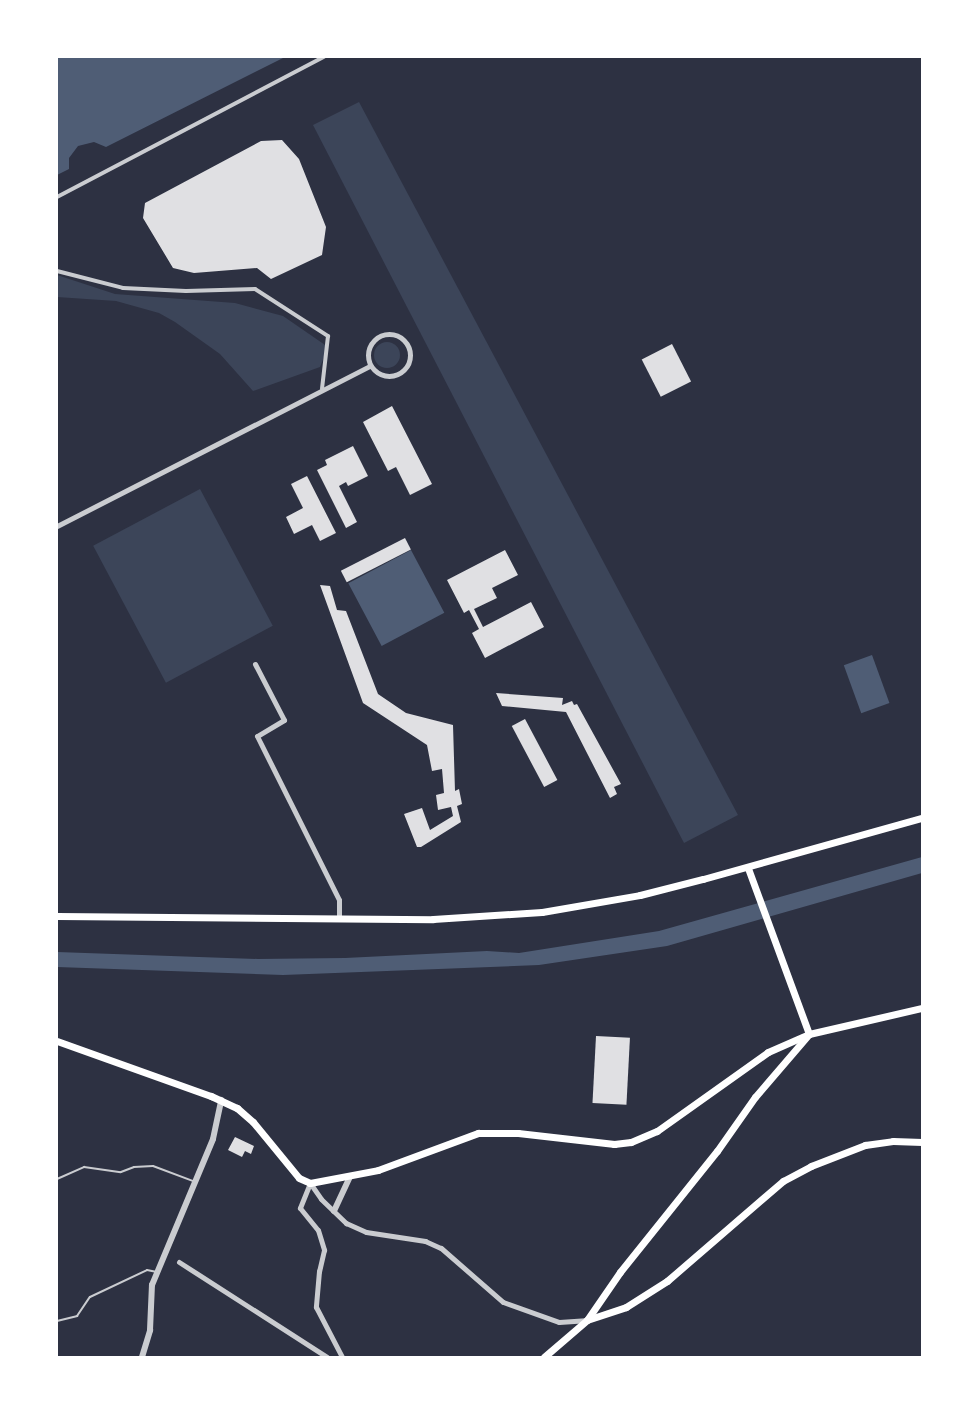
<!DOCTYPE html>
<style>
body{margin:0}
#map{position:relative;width:979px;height:1414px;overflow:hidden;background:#2d3142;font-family:"Golos Text",sans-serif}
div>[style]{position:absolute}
.green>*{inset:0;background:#3c4559;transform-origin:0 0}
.round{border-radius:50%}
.water>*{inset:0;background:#4f5d75;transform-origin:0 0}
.building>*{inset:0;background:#e0e0e3;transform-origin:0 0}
.service>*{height:2px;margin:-1px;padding:0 1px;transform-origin:1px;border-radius:1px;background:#caccd0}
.pedestrian>*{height:4px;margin:-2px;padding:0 2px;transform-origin:2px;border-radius:2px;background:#caccd0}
.minor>*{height:5px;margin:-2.5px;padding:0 2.5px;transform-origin:2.5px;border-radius:2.5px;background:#caccd0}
.minor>.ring{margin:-2.5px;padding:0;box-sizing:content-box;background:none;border:5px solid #caccd0;border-radius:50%}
.tertiary>*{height:6px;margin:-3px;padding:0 3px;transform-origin:3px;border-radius:3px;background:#caccd0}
.secondary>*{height:7px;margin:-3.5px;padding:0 3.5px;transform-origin:3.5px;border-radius:3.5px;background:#fff}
span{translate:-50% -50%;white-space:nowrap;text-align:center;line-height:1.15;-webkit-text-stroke:5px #fff;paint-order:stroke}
.frame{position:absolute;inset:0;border:58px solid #fff;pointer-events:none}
</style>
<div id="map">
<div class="green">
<i style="clip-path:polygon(359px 102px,738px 815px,684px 843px,313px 125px)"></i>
<i style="clip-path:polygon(57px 275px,115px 294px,235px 303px,283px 316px,328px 347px,320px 367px,253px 391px,220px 354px,175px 322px,159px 313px,116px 301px,57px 297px)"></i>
<i class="round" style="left:374px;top:342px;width:26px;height:26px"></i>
<i style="left:200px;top:489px;width:155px;height:121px;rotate:62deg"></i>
</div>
<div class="water">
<i style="clip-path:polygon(57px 57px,285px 57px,106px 147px,94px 142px,78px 146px,69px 158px,69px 169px,57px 175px)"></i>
<i style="left:411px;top:550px;width:71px;height:71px;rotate:62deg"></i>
<i style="left:872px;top:655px;width:51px;height:30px;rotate:70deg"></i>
<i style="clip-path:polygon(922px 857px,922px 873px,667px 946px,539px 965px,283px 975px,57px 967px,57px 952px,258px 959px,345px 958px,487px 951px,519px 953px,659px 931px)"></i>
</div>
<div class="building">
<i style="clip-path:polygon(282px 140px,299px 159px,326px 227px,322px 255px,271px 279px,257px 268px,194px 273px,173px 268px,143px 218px,145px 203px,261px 141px)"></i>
<i style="left:672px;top:344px;width:42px;height:34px;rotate:63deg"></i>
<i style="clip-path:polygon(392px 406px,432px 484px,410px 495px,396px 467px,388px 471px,363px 422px)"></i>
<i style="clip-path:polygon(353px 446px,368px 476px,348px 486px,346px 482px,339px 486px,357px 522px,346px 528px,317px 470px,327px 465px,325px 460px)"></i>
<i style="clip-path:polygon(307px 476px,336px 533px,320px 541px,312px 525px,294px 534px,286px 517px,303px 508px,291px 484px)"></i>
<i style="left:405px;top:538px;width:13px;height:72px;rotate:63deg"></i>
<i style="clip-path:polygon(505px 550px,518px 575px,492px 588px,497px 598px,474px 609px,483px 627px,531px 602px,544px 627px,485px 658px,472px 633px,479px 629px,469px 610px,464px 613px,447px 580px)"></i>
<i style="clip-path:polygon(320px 585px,330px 586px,337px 610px,346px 611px,378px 694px,406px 713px,453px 725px,455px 791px,459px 789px,462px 804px,457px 806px,461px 822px,421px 847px,417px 847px,404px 814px,422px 808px,430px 830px,453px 816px,451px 807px,438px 810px,436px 795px,444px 793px,442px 769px,432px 771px,427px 745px,363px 703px)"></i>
<i style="clip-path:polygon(496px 693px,563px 698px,562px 705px,572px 701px,574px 705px,577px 704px,621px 784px,614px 787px,617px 794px,610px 798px,566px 712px,502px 706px)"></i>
<i style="left:525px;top:719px;width:69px;height:15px;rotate:62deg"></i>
<i style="left:596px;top:1036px;width:34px;height:67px;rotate:3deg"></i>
<i style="clip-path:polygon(235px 1137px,254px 1146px,251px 1154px,245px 1151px,242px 1157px,228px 1150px)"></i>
</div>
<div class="service">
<i style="left:57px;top:1179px;width:30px;rotate:-24deg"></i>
<i style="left:84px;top:1167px;width:37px;rotate:8deg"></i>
<i style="left:121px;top:1172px;width:14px;rotate:-21deg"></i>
<i style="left:134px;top:1167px;width:19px;rotate:-3deg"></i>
<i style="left:153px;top:1166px;width:43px;rotate:20.6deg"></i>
<i style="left:57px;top:1321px;width:21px;rotate:-14deg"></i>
<i style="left:77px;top:1316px;width:23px;rotate:-56deg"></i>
<i style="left:90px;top:1297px;width:63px;rotate:-25.3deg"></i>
<i style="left:147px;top:1270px;width:10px;rotate:11deg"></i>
</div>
<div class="pedestrian">
<i style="left:57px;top:197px;width:301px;rotate:-27.7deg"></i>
<i style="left:57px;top:271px;width:68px;rotate:14.4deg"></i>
<i style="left:123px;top:288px;width:63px;rotate:2.7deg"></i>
<i style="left:186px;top:291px;width:69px;rotate:-1.7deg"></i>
<i style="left:255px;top:289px;width:87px;rotate:32.8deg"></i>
<i style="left:328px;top:336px;width:53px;rotate:96.5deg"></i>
</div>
<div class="minor">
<i class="ring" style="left:368px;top:334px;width:37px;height:37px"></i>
<i style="left:57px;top:526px;width:352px;rotate:-27.1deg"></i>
<i style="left:255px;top:664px;width:63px;rotate:62.6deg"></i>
<i style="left:284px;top:720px;width:31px;rotate:149deg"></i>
<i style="left:257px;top:736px;width:183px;rotate:63.4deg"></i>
<i style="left:339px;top:900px;width:19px;rotate:90deg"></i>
<i style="left:310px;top:1183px;width:19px;rotate:55deg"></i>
<i style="left:321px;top:1199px;width:35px;rotate:44deg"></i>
<i style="left:346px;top:1223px;width:22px;rotate:24deg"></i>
<i style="left:366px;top:1232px;width:60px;rotate:8.7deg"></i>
<i style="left:425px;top:1241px;width:17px;rotate:24deg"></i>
<i style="left:441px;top:1248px;width:82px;rotate:41.1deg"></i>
<i style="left:503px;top:1302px;width:59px;rotate:19.7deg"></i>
<i style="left:559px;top:1322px;width:26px;rotate:-4deg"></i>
<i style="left:310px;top:1183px;width:27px;rotate:112deg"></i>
<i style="left:300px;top:1208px;width:28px;rotate:51deg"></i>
<i style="left:318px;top:1230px;width:21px;rotate:73deg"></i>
<i style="left:324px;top:1250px;width:22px;rotate:103deg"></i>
<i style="left:319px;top:1271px;width:36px;rotate:95deg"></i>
<i style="left:316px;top:1307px;width:56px;rotate:62.5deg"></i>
<i style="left:179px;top:1262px;width:176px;rotate:32.7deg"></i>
</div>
<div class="tertiary">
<i style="left:334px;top:1211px;width:38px;rotate:-65deg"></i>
<i style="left:142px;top:1357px;width:28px;rotate:-73deg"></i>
<i style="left:150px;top:1330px;width:45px;rotate:-87.5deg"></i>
<i style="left:152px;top:1285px;width:158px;rotate:-67.3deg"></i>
<i style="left:213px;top:1139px;width:40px;rotate:-78deg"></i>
</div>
<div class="secondary">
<i style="left:57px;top:916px;width:376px;rotate:0.5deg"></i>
<i style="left:433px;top:919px;width:109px;rotate:-3.7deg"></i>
<i style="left:542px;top:912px;width:99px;rotate:-9.8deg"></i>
<i style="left:640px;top:895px;width:65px;rotate:-14.3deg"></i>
<i style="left:703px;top:879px;width:227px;rotate:-15.6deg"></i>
<i style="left:57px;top:1041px;width:164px;rotate:19.7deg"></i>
<i style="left:211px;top:1096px;width:29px;rotate:25deg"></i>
<i style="left:237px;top:1108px;width:21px;rotate:41deg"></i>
<i style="left:253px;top:1122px;width:72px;rotate:50.6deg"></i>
<i style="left:299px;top:1178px;width:12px;rotate:24deg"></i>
<i style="left:310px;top:1183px;width:69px;rotate:-10.8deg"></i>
<i style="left:378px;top:1170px;width:107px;rotate:-20.3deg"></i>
<i style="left:478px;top:1133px;width:40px"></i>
<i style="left:518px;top:1133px;width:97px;rotate:6.5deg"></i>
<i style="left:614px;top:1144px;width:17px;rotate:-7deg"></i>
<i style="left:631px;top:1142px;width:28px;rotate:-23deg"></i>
<i style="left:657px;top:1131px;width:136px;rotate:-35.4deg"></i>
<i style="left:768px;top:1052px;width:45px;rotate:-23.7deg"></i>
<i style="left:809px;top:1034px;width:116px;rotate:-13deg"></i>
<i style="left:587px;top:1320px;width:41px;rotate:-18.4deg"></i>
<i style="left:626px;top:1307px;width:49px;rotate:-32.4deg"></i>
<i style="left:667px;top:1281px;width:153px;rotate:-40.8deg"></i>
<i style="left:783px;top:1181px;width:32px;rotate:-28deg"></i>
<i style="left:811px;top:1166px;width:58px;rotate:-21.3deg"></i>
<i style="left:865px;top:1145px;width:28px;rotate:-8deg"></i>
<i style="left:893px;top:1141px;width:29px;rotate:2deg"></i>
<i style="left:544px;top:1357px;width:57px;rotate:-40.7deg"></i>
<i style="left:587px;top:1320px;width:58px;rotate:-55.5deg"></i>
<i style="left:620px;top:1272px;width:155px;rotate:-51.3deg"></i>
<i style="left:717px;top:1151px;width:66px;rotate:-54.9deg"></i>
<i style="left:755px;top:1097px;width:83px;rotate:-49.4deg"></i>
<i style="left:809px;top:1034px;width:177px;rotate:-110.2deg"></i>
</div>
<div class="frame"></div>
</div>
